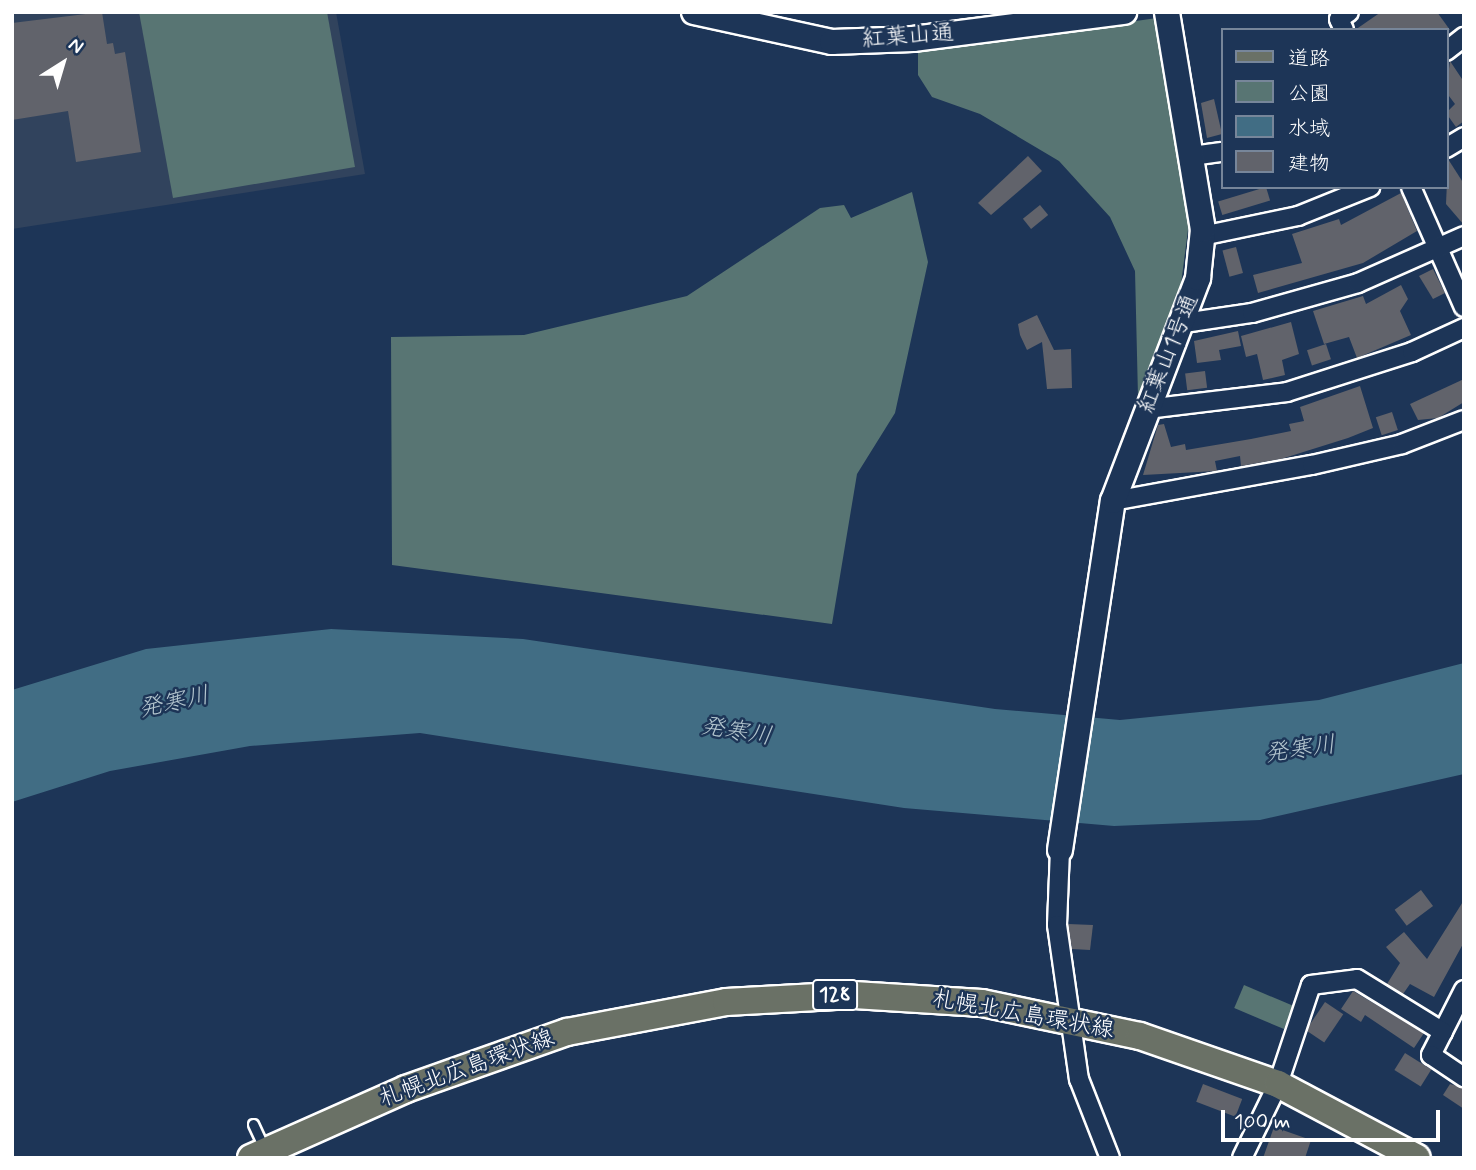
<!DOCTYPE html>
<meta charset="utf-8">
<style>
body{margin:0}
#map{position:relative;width:1476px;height:1170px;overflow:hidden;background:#1d3557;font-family:Mynerve,"Klee One",sans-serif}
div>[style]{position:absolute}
.built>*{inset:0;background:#31435d}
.green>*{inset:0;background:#587573;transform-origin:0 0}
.water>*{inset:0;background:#416d84}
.building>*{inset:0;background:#61636b;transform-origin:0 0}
.roads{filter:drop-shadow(2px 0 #fff) drop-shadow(-2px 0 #fff) drop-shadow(0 2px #fff) drop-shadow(0 -2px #fff)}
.lane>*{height:9px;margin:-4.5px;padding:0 4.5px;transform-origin:4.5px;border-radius:4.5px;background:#1d3557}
.street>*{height:18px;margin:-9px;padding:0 9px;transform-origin:9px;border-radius:9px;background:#1d3557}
.secondary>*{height:24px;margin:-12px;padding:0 12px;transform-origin:12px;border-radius:12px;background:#1d3557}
.primary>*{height:26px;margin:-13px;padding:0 13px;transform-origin:13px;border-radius:13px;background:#6a7166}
span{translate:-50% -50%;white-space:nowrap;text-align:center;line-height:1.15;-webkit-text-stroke:5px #1d3557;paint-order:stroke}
.shield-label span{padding:2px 5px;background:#1d3557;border:2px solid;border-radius:5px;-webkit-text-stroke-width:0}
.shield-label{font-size:21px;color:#fff;font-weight:700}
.street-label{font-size:23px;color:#fff}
.water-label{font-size:24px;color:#b3c5ce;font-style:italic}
.frame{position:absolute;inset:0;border:14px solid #fff;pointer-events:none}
.legend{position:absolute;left:1221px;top:28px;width:228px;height:161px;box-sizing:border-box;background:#1d3557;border:2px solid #77869a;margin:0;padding:9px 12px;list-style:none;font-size:21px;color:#fff}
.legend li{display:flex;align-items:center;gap:14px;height:35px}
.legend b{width:35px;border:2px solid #77869a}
.north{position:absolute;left:28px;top:28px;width:70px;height:70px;-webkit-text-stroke:5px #1d3557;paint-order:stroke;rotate:37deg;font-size:19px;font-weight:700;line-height:28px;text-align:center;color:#fff}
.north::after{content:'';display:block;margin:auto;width:24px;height:32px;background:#fff;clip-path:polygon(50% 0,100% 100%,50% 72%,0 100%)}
.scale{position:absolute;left:1221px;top:1110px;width:219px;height:32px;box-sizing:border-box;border:4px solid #fff;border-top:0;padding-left:9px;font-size:21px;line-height:24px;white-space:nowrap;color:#fff;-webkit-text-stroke:5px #1d3557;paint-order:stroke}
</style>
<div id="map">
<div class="built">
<i style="clip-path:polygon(12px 12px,336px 12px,365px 174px,12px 229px)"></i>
</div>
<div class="green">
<i style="clip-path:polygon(139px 12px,327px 12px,355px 167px,173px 198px)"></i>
<i style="clip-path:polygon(1157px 18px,1189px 222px,1180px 292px,1138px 397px,1135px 271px,1110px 217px,1059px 161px,980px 114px,932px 97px,918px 75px,918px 52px)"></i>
<i style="clip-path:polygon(912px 192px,928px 262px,895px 413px,857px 474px,832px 624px,392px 565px,391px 337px,524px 335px,687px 296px,820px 208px,844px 205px,851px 218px)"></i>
<i style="left:1244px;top:985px;width:54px;height:25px;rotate:23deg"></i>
</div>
<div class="water">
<i style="clip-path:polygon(331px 629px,523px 639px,995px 709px,1120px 720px,1319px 700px,1464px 663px,1464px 774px,1260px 820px,1114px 826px,904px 808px,420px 733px,250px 746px,110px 771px,12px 802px,12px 690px,146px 649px)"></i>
</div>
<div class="building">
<i style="clip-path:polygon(102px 12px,107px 44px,113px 43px,115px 54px,125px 52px,141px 152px,76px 162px,68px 111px,12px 120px,12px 23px)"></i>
<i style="clip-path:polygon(1381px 12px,1437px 12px,1450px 30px,1355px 30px)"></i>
<i style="clip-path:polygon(1450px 61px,1464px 82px,1464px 121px,1456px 127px,1446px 113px,1455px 104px,1446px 92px)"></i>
<i style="clip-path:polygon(1214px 99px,1222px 134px,1207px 138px,1201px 103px)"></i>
<i style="clip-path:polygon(1028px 156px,1042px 171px,991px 215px,978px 203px)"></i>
<i style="clip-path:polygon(1448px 159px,1464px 184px,1464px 225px,1446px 204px)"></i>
<i style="left:1266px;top:187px;width:14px;height:50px;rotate:73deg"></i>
<i style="clip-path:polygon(1401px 193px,1417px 231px,1363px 263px,1258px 293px,1253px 275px,1302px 263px,1292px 234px,1339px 219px,1341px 225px)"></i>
<i style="left:1040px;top:205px;width:13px;height:22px;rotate:51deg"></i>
<i style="left:1236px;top:247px;width:27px;height:14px;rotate:75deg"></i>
<i style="clip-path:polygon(1433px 269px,1445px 293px,1433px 299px,1419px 276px)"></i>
<i style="clip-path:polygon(1401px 285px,1408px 299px,1400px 311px,1411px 335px,1357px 358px,1349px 337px,1324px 344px,1313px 311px,1363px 296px,1366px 304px)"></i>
<i style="clip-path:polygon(1037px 315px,1054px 350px,1071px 349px,1072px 388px,1047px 389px,1042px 342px,1027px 350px,1020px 335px,1018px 324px)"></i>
<i style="clip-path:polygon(1291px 322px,1299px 354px,1282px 360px,1285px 375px,1263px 380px,1257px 354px,1246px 357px,1241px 336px)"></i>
<i style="clip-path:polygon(1238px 331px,1241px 346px,1219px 350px,1221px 360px,1197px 363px,1194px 341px)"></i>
<i style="left:1326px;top:344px;width:16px;height:20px;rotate:72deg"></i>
<i style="left:1205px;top:371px;width:17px;height:20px;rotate:83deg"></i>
<i style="clip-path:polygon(1464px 379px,1464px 402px,1438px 418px,1418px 420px,1410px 404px)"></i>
<i style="clip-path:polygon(1360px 386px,1373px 428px,1348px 438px,1281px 459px,1241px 466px,1240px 456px,1215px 461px,1217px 471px,1143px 475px,1158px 425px,1164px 424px,1171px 447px,1185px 444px,1186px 450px,1251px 439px,1291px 431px,1289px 424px,1304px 421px,1300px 407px)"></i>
<i style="left:1392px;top:412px;width:19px;height:17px;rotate:72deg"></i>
<i style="left:1421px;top:890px;width:20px;height:33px;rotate:53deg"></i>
<i style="clip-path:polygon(1464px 900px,1464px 942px,1434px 997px,1410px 984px,1403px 994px,1387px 984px,1400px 963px,1386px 947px,1404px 932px,1427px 959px)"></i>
<i style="clip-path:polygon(1068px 924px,1093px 925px,1090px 950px,1072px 949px)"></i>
<i style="clip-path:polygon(1353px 991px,1424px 1033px,1414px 1048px,1365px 1015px,1361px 1022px,1341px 1009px)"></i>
<i style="left:1325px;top:1002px;width:22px;height:34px;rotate:34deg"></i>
<i style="left:1405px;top:1053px;width:31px;height:20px;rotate:32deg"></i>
<i style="left:1203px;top:1084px;width:42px;height:19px;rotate:21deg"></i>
<i style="clip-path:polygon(1450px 1084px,1464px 1088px,1464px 1109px,1443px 1095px)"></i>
<i style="clip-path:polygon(1274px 1127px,1311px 1140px,1305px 1158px,1263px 1158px)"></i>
</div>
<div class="roads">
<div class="lane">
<i style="left:253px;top:1124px;width:26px;rotate:65deg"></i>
</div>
<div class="street">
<i style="left:1344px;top:30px;width:12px;rotate:-114deg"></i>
<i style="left:1339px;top:19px;width:12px;rotate:-35deg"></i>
<i style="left:1446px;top:51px;width:23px;rotate:-38deg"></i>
<i style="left:1446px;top:148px;width:21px;rotate:-31deg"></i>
<i style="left:1192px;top:156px;width:30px;rotate:-8deg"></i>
<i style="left:1411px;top:187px;width:131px;rotate:66.2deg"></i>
<i style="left:1202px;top:236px;width:98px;rotate:-11.8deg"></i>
<i style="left:1298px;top:216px;width:78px;rotate:-21.9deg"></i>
<i style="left:1184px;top:323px;width:69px;rotate:-8.4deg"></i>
<i style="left:1252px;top:313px;width:110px;rotate:-15.8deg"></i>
<i style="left:1358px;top:283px;width:116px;rotate:-23.9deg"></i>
<i style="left:1147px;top:409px;width:141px;rotate:-6.9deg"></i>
<i style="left:1287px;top:392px;width:131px;rotate:-17.7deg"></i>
<i style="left:1412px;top:352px;width:57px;rotate:-24.8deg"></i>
<i style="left:1113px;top:501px;width:202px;rotate:-10.3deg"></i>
<i style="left:1312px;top:465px;width:92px;rotate:-13.1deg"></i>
<i style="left:1402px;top:444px;width:66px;rotate:-21.2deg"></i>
<i style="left:1060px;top:850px;width:75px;rotate:92.3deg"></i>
<i style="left:1057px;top:925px;width:156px;rotate:81.9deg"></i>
<i style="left:1079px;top:1079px;width:85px;rotate:68.6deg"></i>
<i style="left:1464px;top:990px;width:73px;rotate:116.9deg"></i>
<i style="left:1431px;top:1055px;width:40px;rotate:34deg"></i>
<i style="left:1242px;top:1158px;width:82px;rotate:-64.1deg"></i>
<i style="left:1278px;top:1084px;width:104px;rotate:-71.6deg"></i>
<i style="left:1311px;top:985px;width:46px;rotate:-7.4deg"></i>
<i style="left:1357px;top:979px;width:101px;rotate:31.6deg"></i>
</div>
<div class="secondary">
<i style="left:694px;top:12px;width:141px;rotate:12.3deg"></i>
<i style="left:832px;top:42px;width:81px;rotate:-2.1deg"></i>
<i style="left:913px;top:39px;width:213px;rotate:-7.3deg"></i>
<i style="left:1060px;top:850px;width:353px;rotate:-81.4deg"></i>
<i style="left:1113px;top:501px;width:239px;rotate:-69.1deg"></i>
<i style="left:1198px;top:278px;width:48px;rotate:-84.1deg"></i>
<i style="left:1203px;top:230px;width:221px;rotate:-99.4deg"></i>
</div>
<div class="primary">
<i style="left:251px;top:1158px;width:170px;rotate:-24deg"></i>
<i style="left:406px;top:1089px;width:171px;rotate:-19.5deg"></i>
<i style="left:567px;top:1032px;width:162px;rotate:-10.7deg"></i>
<i style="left:726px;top:1002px;width:128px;rotate:-3.1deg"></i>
<i style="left:854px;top:995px;width:128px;rotate:3.6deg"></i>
<i style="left:982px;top:1003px;width:161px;rotate:11.8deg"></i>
<i style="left:1140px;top:1036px;width:146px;rotate:19.2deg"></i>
<i style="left:1278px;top:1084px;width:157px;rotate:28deg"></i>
</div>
</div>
<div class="shield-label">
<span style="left:835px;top:995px">128</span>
</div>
<div class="street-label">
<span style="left:908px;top:37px;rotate:-4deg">紅葉山通</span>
<span style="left:1169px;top:354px;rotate:-68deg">紅葉山1号通</span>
<span style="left:1023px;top:1015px;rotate:10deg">札幌北広島環状線</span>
<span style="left:467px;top:1069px;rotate:-20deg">札幌北広島環状線</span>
</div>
<div class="water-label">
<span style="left:174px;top:703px;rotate:-12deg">発寒川</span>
<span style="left:736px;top:732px;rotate:9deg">発寒川</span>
<span style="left:1300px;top:750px;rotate:-8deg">発寒川</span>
</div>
<div class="frame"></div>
<ul class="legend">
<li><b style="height:9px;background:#6a7166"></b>道路</li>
<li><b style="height:19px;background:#587573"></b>公園</li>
<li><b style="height:19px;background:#416d84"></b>水域</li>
<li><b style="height:19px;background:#61636b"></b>建物</li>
</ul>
<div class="north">N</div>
<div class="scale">100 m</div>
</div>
